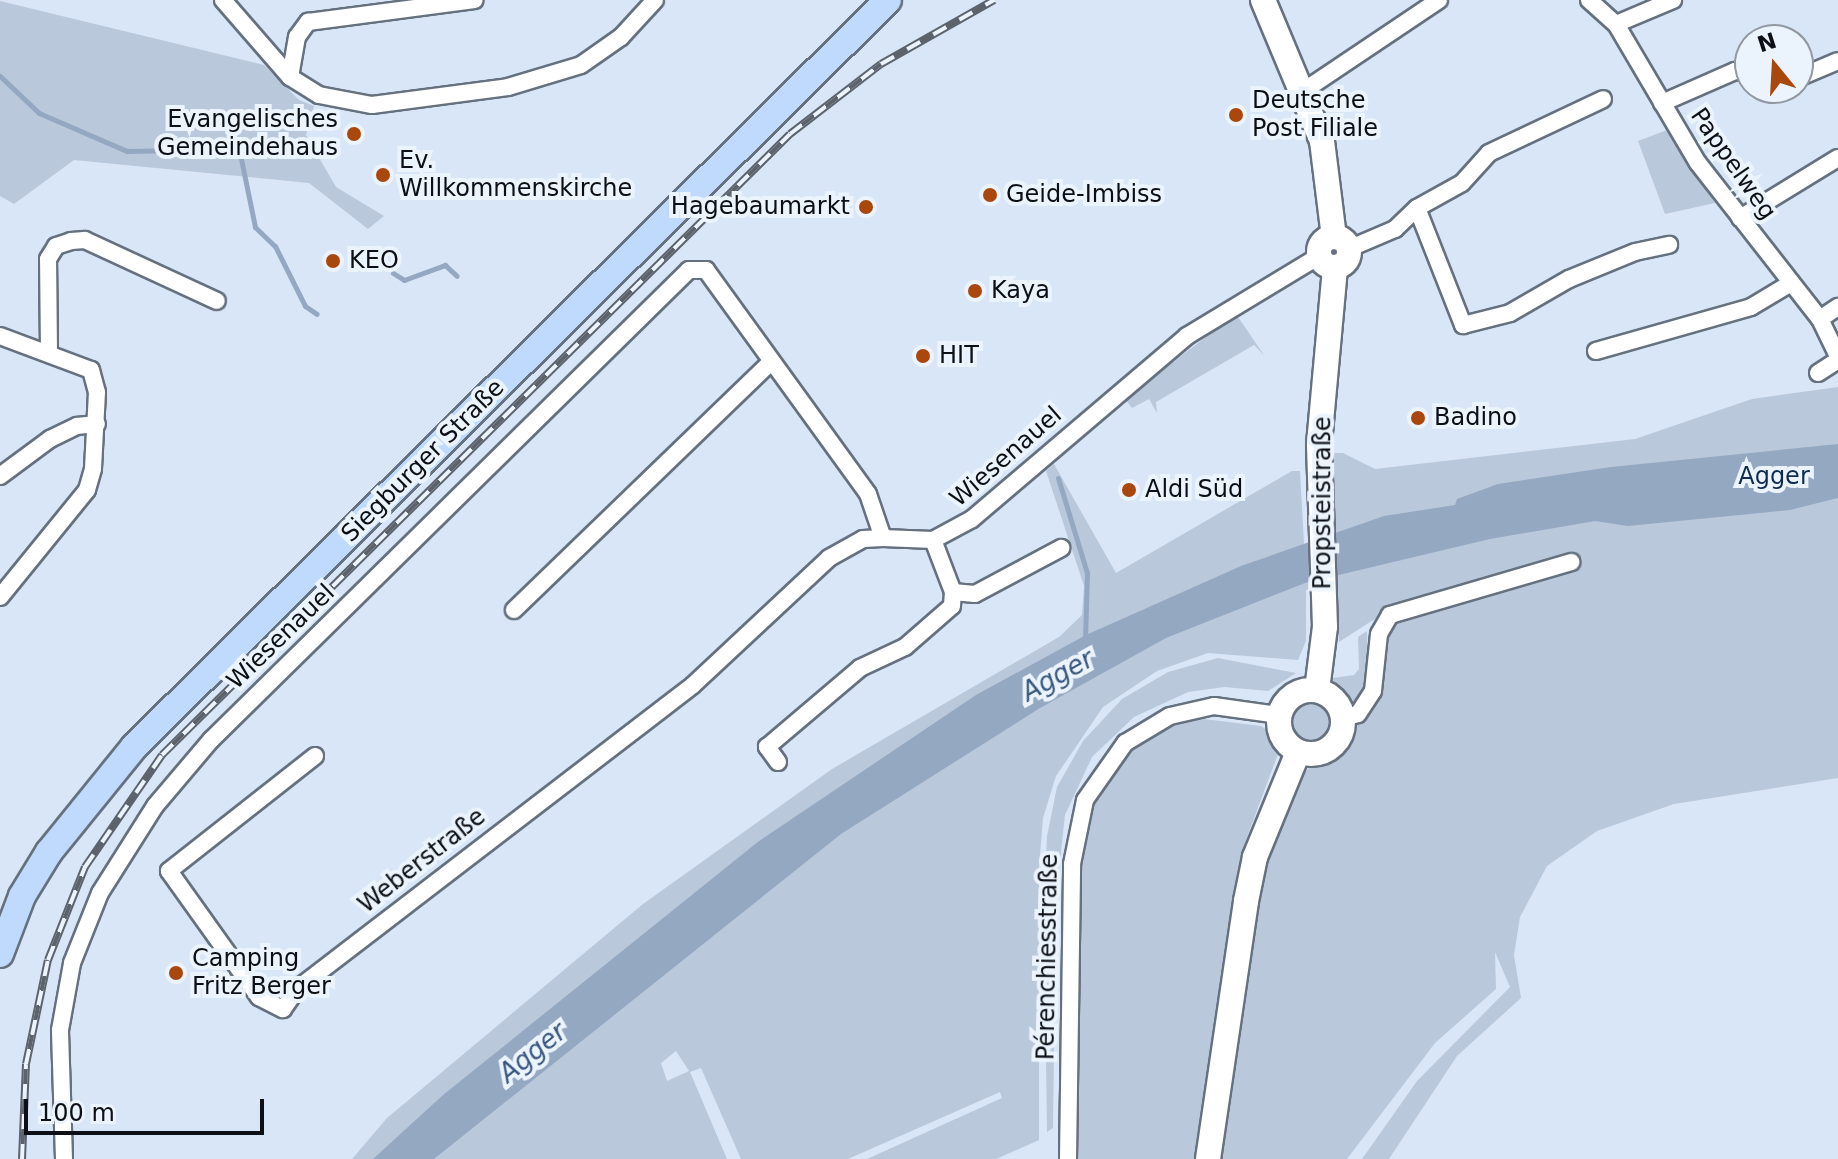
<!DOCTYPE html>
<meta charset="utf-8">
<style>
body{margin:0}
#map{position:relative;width:1838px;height:1159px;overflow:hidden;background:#d9e6f7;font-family:"DejaVu Sans",sans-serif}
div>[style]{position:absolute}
.green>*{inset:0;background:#bac8db}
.round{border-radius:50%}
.water>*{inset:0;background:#95a8c2}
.stream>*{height:5px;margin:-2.5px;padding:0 2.5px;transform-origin:2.5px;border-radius:2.5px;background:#95a8c2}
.roads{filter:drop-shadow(2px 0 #65717f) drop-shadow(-2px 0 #65717f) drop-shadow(0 2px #65717f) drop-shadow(0 -2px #65717f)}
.street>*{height:16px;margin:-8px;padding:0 8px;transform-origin:8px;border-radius:8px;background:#fff}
.secondary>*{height:24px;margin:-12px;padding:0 12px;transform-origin:12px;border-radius:12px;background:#fff}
.secondary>.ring{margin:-12px;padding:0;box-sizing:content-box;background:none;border:24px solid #fff;border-radius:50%}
.primary>*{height:26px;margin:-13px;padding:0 13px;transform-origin:13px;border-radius:13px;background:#bfdafd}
.rail>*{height:8px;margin-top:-4px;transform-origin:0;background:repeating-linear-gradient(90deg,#ebf3fd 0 15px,#5c636d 0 30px);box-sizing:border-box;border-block:2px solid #5c636d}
.dots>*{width:22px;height:22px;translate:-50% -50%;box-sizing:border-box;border:4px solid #ebf3fd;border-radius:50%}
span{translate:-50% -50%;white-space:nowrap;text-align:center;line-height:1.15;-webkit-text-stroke:8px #ebf3fd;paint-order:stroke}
.poi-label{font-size:24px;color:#0c1016}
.left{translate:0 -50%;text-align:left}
.right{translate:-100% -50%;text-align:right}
.street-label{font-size:24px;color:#0c1016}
.park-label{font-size:24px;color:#0f2c4f}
.water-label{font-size:26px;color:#3a587f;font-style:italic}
.north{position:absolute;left:1734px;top:24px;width:80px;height:80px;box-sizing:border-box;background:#ebf3fd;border:2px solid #9298a1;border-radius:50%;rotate:342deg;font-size:22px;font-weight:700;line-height:32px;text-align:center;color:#0c1016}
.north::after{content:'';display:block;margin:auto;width:28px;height:36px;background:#a9470d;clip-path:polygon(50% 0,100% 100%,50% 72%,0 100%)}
.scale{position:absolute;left:24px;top:1099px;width:240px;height:36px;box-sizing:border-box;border:4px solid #0c1016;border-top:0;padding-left:10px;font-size:24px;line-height:28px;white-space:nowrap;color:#0c1016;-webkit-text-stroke:6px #ebf3fd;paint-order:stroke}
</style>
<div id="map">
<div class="green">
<i style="clip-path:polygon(0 1px,264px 65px,299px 100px,314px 106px,306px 135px,336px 187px,384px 216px,368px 229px,309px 183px,74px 160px,14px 204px,0 196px)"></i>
<i style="clip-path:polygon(1667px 130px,1715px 203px,1665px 214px,1638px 141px)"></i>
<i style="clip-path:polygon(1236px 314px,1264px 355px,1254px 345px,1156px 402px,1157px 413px,1149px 399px,1132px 408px,1125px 399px)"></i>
<i style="clip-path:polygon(evenodd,1838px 387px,1838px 778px,1674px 804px,1597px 831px,1547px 866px,1520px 917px,1514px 955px,1521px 998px,1457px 1056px,1389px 1159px,1362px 1159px,1417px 1081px,1510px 987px,1495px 952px,1496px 989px,1435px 1043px,1347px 1159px,1215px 1159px,1268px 854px,1304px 773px,1315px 762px,1339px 752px,1349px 728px,1370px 715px,1379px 697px,1384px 613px,1339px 642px,1336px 580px,1306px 590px,1306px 641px,1298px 660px,1208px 653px,1157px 671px,1103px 707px,1056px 776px,1043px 818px,1039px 868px,1039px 1140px,996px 1159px,867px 1159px,1002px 1098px,1000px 1092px,848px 1159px,741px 1159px,701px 1068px,690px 1072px,727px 1159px,352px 1159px,387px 1118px,643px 904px,832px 769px,1059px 637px,1082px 615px,1084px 586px,1046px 471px,1054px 464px,1116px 573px,1292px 471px,1300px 471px,1304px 544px,1334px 534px,1332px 453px,1343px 453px,1375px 469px,1635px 439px,1752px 399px,1838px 387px,676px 1051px,689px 1071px,667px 1081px,661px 1063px,676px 1051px)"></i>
<i style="clip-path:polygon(1367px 631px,1368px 688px,1352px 708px,1334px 688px,1333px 678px,1354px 675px,1359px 669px,1358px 637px)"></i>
<i style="clip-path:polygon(1218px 658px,1296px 673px,1268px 691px,1224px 687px,1188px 692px,1134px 717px,1092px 757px,1065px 815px,1056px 896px,1053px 1128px,1047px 1132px,1044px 907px,1047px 836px,1057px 787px,1083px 741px,1122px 699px,1168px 672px)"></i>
<i class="round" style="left:1291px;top:702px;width:40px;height:40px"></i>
<i style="clip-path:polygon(1204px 719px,1261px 726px,1273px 734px,1278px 754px,1241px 853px,1201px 1159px,1075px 1159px,1080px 851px,1087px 816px,1099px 786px,1142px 739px,1172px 724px)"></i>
</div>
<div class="water">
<i style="clip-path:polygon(1838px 444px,1838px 498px,1790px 510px,1628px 526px,1595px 521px,1490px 539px,1305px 583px,1166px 638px,1040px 708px,841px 834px,434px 1159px,373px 1159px,443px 1095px,759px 841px,976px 695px,1086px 635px,1241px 566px,1384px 516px,1455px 505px,1457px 499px,1498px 484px,1611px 467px)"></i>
</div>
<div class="stream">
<i style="left:0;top:76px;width:54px;rotate:43.5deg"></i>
<i style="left:39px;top:113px;width:96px;rotate:23.4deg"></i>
<i style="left:127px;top:151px;width:112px;rotate:-1deg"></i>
<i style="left:239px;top:149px;width:80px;rotate:78.4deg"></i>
<i style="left:255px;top:227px;width:28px;rotate:44deg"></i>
<i style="left:275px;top:246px;width:67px;rotate:63.4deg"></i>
<i style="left:305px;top:306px;width:14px;rotate:34deg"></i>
<i style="left:393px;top:273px;width:13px;rotate:32deg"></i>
<i style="left:404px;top:280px;width:44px;rotate:-20.1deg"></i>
<i style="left:445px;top:265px;width:16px;rotate:43deg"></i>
<i style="left:1058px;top:478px;width:99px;rotate:73deg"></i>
<i style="left:1087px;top:573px;width:67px;rotate:91.7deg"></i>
</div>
<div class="roads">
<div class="street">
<i style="left:223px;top:0;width:102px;rotate:49deg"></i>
<i style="left:290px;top:77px;width:34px;rotate:32deg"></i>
<i style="left:319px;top:95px;width:54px;rotate:10.7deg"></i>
<i style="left:372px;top:105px;width:137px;rotate:-7.5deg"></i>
<i style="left:508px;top:87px;width:76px;rotate:-16.8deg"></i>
<i style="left:581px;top:65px;width:49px;rotate:-35deg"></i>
<i style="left:621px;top:37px;width:50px;rotate:-47.4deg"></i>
<i style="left:1589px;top:0;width:36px;rotate:42deg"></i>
<i style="left:1616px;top:24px;width:161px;rotate:59.5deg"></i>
<i style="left:1698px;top:163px;width:198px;rotate:52deg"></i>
<i style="left:1820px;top:319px;width:41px;rotate:64.1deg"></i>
<i style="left:1616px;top:24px;width:62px;rotate:-22.8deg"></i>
<i style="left:290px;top:77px;width:41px;rotate:-80.1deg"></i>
<i style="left:297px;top:37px;width:19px;rotate:-54deg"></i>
<i style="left:308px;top:22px;width:168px;rotate:-7.5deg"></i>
<i style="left:1798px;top:78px;width:43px;rotate:-23deg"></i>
<i style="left:1302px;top:92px;width:165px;rotate:-33.9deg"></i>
<i style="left:1662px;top:103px;width:80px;rotate:-23.7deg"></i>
<i style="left:1735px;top:71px;width:15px;rotate:4deg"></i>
<i style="left:1417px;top:208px;width:126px;rotate:68.5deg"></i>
<i style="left:1463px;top:325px;width:49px;rotate:-14.3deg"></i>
<i style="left:1510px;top:313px;width:68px;rotate:-30deg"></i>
<i style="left:1569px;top:279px;width:71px;rotate:-22.2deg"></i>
<i style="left:1635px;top:252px;width:35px;rotate:-12deg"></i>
<i style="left:1740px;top:218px;width:115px;rotate:-31.5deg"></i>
<i style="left:1348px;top:249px;width:51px;rotate:-23.1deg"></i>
<i style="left:1395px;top:229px;width:30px;rotate:-44deg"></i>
<i style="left:1417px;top:208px;width:51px;rotate:-29.1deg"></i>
<i style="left:1462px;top:183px;width:40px;rotate:-48deg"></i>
<i style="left:1489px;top:153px;width:126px;rotate:-25.3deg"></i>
<i style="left:1820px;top:319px;width:22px;rotate:-34deg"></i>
<i style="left:0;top:336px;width:97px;rotate:20.5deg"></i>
<i style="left:91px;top:370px;width:23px;rotate:75deg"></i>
<i style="left:97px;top:392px;width:77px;rotate:93deg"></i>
<i style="left:93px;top:469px;width:22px;rotate:106deg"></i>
<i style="left:87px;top:490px;width:138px;rotate:129.1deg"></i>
<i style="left:49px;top:351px;width:92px;rotate:-90.6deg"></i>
<i style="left:48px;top:259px;width:15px;rotate:-58deg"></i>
<i style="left:56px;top:246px;width:16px;rotate:-18deg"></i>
<i style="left:71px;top:241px;width:14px;rotate:-4deg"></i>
<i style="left:85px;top:240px;width:145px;rotate:24.8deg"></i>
<i style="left:1596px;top:351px;width:161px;rotate:-15.8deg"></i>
<i style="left:1751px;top:307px;width:47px;rotate:-31deg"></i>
<i style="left:1818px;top:373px;width:24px;rotate:-33deg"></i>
<i style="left:0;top:476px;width:62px;rotate:-36.5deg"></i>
<i style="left:50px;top:439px;width:30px;rotate:-26deg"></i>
<i style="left:77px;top:426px;width:20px;rotate:-6deg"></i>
<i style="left:953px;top:592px;width:22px;rotate:5deg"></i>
<i style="left:975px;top:594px;width:98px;rotate:-28.1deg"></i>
<i style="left:514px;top:610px;width:357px;rotate:-44deg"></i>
<i style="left:1342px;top:718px;width:16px;rotate:-14deg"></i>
<i style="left:1358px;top:714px;width:27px;rotate:-57deg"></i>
<i style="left:1373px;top:691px;width:57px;rotate:-84deg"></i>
<i style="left:1379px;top:634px;width:22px;rotate:-60deg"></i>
<i style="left:1390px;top:615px;width:189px;rotate:-16.3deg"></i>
<i style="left:315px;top:756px;width:186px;rotate:141.8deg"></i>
<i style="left:169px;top:871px;width:155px;rotate:54.5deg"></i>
<i style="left:259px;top:997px;width:27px;rotate:27deg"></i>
<i style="left:283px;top:1009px;width:24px;rotate:-55deg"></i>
<i style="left:297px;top:989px;width:499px;rotate:-37.5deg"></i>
<i style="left:693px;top:685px;width:186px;rotate:-43deg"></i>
<i style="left:829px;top:558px;width:39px;rotate:-29deg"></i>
<i style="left:863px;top:539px;width:20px;rotate:-3deg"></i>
<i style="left:778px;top:762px;width:19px;rotate:-126deg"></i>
<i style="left:767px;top:747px;width:122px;rotate:-40.3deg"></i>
<i style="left:860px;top:668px;width:50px;rotate:-25deg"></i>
<i style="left:905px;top:647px;width:62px;rotate:-41.1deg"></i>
<i style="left:952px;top:606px;width:14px;rotate:-86deg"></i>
<i style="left:953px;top:592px;width:56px;rotate:-111deg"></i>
<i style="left:64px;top:1159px;width:129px;rotate:-91.8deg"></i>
<i style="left:60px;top:1030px;width:68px;rotate:-79.8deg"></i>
<i style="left:72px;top:963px;width:75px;rotate:-68.2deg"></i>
<i style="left:100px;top:893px;width:103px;rotate:-57.7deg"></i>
<i style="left:155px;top:806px;width:87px;rotate:-49.7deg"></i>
<i style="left:211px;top:740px;width:670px;rotate:-44.52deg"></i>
<i style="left:689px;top:270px;width:17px"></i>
<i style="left:706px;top:270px;width:276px;rotate:54.1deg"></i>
<i style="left:868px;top:494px;width:46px;rotate:71.2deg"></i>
<i style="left:883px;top:538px;width:50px;rotate:2.3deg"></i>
<i style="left:933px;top:540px;width:44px;rotate:-28.3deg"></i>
<i style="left:972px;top:519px;width:282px;rotate:-40.4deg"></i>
<i style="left:1187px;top:336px;width:154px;rotate:-31.2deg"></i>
<i style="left:1068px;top:1159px;width:295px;rotate:-89.2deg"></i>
<i style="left:1072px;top:864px;width:65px;rotate:-78.5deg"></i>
<i style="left:1085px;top:800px;width:70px;rotate:-54.9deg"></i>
<i style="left:1125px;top:743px;width:52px;rotate:-31deg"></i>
<i style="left:1170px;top:716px;width:45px;rotate:-12.8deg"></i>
<i style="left:1214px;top:706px;width:66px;rotate:7.9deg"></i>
</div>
<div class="secondary">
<i style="left:1263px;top:0;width:153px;rotate:67.3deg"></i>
<i style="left:1322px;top:141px;width:97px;rotate:82.9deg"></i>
<i class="ring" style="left:1319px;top:237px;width:6px;height:6px"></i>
<i class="ring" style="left:1279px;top:690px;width:40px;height:40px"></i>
<i style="left:1317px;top:690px;width:64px;rotate:-82.8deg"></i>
<i style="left:1325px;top:627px;width:183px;rotate:-91.9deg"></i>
<i style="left:1319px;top:444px;width:178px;rotate:-84.8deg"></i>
<i style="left:1208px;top:1159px;width:261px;rotate:-81.6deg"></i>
<i style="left:1246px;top:901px;width:45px;rotate:-78.4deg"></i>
<i style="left:1255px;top:857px;width:113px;rotate:-67.7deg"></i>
</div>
<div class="primary">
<i style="left:0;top:954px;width:62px;rotate:-69.2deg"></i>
<i style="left:22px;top:896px;width:52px;rotate:-58.5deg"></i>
<i style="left:49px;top:852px;width:135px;rotate:-51deg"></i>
<i style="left:134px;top:747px;width:1061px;rotate:-44.73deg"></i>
</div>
</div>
<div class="rail">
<i style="left:22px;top:1159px;width:95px;rotate:-87.6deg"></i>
<i style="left:26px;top:1064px;width:106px;rotate:-78.1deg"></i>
<i style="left:48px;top:960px;width:100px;rotate:-68.3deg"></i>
<i style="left:85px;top:867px;width:136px;rotate:-55.5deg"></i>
<i style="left:162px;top:755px;width:883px;rotate:-44.68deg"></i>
<i style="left:790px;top:134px;width:115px;rotate:-37.6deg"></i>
<i style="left:881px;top:64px;width:130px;rotate:-29.5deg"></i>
</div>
<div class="dots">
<i style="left:1236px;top:115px;background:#a9470d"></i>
<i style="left:354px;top:134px;background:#a9470d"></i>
<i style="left:383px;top:175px;background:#a9470d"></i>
<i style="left:990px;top:195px;background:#a9470d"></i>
<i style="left:866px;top:207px;background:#a9470d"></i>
<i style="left:333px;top:261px;background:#a9470d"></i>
<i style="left:975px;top:291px;background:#a9470d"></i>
<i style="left:923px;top:356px;background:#a9470d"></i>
<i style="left:1418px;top:418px;background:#a9470d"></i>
<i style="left:1129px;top:490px;background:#a9470d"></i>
<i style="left:176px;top:973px;background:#a9470d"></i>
</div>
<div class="poi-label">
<span class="left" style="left:1252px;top:115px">Deutsche<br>Post Filiale</span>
<span class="right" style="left:338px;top:134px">Evangelisches<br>Gemeindehaus</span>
<span class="left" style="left:399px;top:175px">Ev.<br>Willkommenskirche</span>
<span class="left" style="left:1006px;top:195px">Geide-Imbiss</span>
<span class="right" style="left:850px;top:207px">Hagebaumarkt</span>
<span class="left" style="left:349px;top:261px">KEO</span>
<span class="left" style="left:991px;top:291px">Kaya</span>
<span class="left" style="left:939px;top:356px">HIT</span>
<span class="left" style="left:1434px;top:418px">Badino</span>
<span class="left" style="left:1145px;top:490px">Aldi Süd</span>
<span class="left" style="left:192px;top:973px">Camping<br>Fritz Berger</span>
</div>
<div class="street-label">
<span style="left:1733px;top:164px;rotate:55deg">Pappelweg</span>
<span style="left:1006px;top:457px;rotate:-41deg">Wiesenauel</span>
<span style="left:423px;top:461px;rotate:-45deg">Siegburger Straße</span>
<span style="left:1323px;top:503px;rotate:-90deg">Propsteistraße</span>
<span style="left:281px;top:637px;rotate:-44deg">Wiesenauel</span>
<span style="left:422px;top:861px;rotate:-38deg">Weberstraße</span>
<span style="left:1048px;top:957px;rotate:-89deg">Pérenchiesstraße</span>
</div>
<div class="park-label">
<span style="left:1774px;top:477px">Agger</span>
</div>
<div class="water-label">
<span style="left:1058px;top:676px;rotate:-29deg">Agger</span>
<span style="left:533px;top:1053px;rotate:-39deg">Agger</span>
</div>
<div class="north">N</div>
<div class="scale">100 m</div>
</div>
